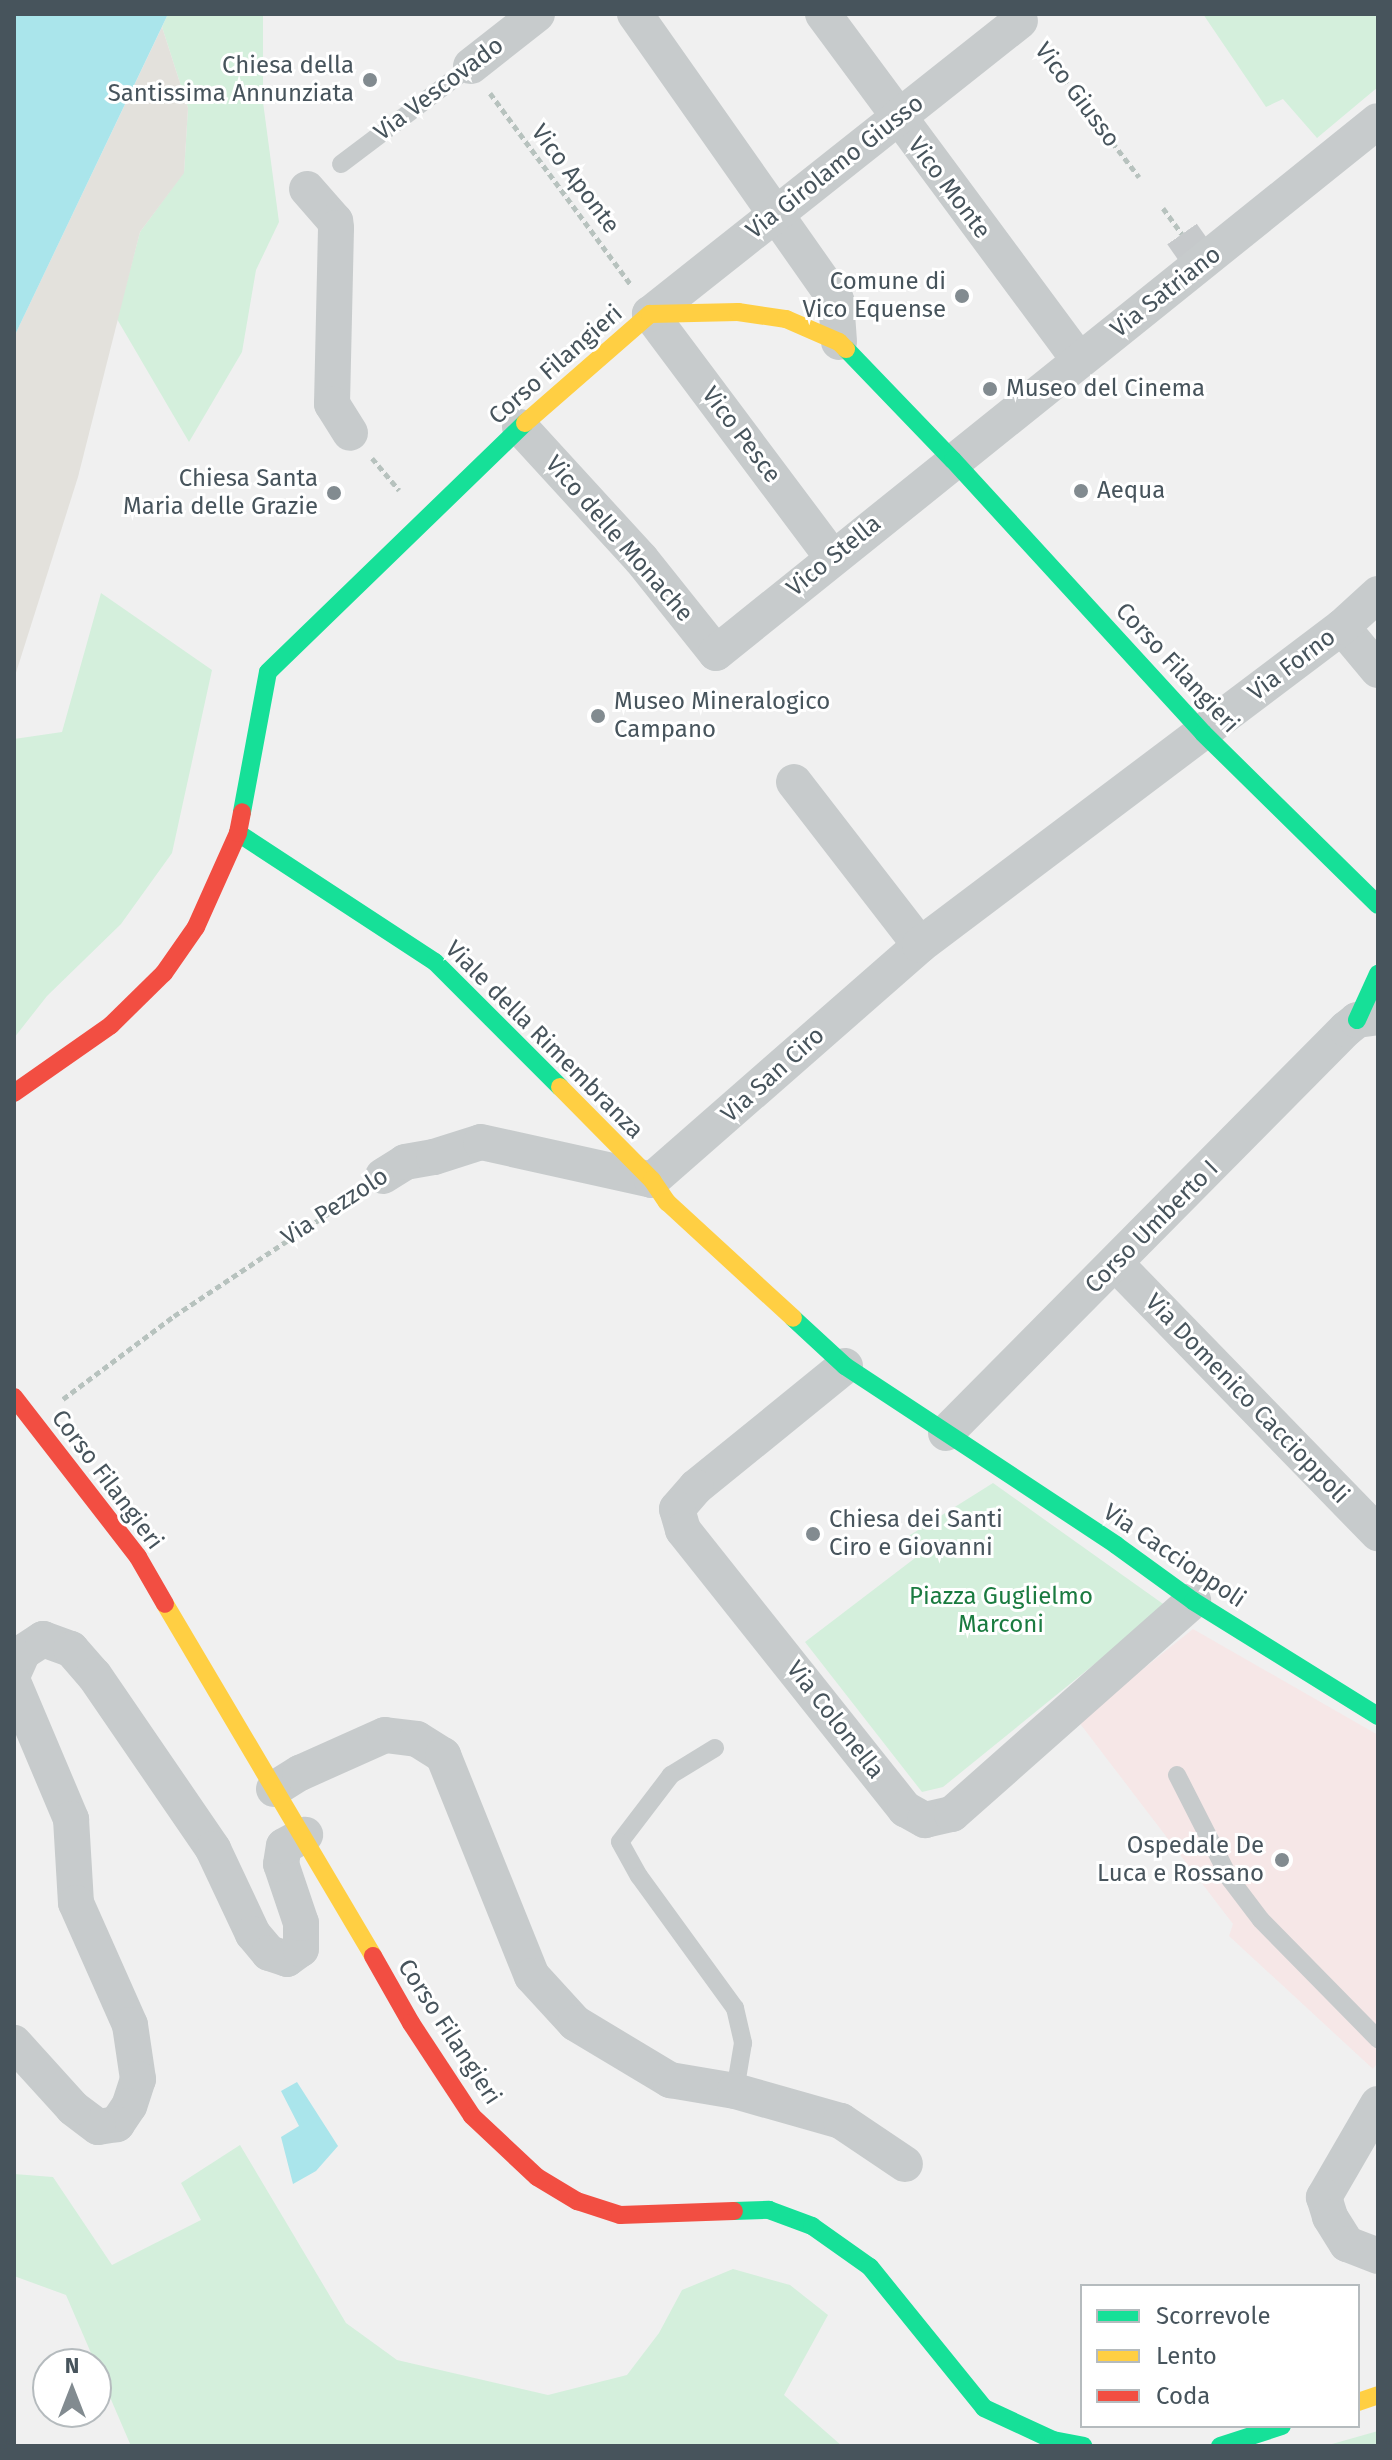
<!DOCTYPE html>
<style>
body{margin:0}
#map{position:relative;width:1392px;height:2460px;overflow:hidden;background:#f0f0f0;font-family:"Fira Sans",sans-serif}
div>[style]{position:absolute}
.medical>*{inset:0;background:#f6e7e7}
.green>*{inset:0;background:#d4efdc}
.sand>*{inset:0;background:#e3e1dc}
.water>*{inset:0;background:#aae5eb}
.street-tunnel>*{height:36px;margin-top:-18px;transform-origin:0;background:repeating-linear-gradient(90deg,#c6c9cb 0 36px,transparent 0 54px)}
.path>*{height:5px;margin-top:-2.5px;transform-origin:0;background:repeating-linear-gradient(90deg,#b7c2be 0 6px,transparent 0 10px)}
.lane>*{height:18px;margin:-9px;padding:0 9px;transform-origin:9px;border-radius:9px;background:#c7cbcc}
.street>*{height:36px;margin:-18px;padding:0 18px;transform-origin:18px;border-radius:18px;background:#c7cbcc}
.fast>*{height:18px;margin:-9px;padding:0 9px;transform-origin:9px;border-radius:9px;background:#16e098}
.slow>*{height:18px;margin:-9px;padding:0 9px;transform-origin:9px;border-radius:9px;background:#ffcf43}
.jam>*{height:18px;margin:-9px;padding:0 9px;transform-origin:9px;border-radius:9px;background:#f24e42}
.dots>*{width:22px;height:22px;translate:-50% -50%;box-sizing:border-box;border:4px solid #fff;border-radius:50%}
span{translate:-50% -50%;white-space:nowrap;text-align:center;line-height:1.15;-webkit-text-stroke:6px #fff;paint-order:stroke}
.poi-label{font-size:24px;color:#47545c}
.right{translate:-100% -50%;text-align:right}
.left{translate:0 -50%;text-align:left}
.street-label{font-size:24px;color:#47545c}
.park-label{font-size:24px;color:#1a7b40}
.frame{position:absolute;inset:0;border:16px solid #47545c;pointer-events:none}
.legend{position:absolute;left:1080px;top:2284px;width:280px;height:144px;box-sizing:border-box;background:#fff;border:2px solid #b5bbbe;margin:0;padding:10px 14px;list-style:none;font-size:24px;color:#47545c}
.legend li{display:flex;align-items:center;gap:16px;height:40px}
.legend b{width:40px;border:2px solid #b5bbbe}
.north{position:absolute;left:32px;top:2348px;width:80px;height:80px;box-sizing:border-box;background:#fff;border:2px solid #b5bbbe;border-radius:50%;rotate:0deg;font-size:22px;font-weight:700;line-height:32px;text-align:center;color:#47545c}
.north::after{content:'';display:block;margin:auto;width:28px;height:36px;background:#828b90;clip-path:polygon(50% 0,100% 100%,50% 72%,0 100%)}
</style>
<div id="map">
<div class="medical">
<i style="clip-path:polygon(1193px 1629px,1378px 1735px,1378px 2062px,1373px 2069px,1229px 1936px,1233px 1924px,1078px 1721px)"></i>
</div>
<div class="green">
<i style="clip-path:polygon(168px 14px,263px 14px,263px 102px,279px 222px,256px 270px,242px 352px,189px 442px,117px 319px,140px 232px,184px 172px,188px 108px,162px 27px)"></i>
<i style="clip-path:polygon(1203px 14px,1378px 14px,1378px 87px,1317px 138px,1283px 99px,1266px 107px)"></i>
<i style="clip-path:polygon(101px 593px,212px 670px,172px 853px,121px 924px,47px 996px,14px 1038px,14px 739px,62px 732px)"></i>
<i style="clip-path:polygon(993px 1483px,1166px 1606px,943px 1787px,922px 1792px,805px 1642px,919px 1555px,907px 1537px)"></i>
<i style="clip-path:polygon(240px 2145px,346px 2323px,397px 2360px,548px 2395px,627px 2375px,659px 2333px,682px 2290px,733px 2269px,790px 2285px,828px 2315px,784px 2395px,842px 2446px,131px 2446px,66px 2295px,14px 2276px,14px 2174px,53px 2177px,112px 2265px,201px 2220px,181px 2183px)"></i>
<i style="clip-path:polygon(1378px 2431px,1378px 2446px,1325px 2446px)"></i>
</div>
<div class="sand">
<i style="clip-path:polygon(162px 27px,188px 108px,184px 173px,140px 232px,78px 477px,14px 679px,14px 337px)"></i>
</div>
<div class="water">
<i style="clip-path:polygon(14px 14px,168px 14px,14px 337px)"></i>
<i style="clip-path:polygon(297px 2082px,338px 2146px,316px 2171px,293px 2184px,281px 2137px,299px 2126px,281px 2091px)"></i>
</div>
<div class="street-tunnel">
<i style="left:1182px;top:234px;width:28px;rotate:55deg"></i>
</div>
<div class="path">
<i style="left:1039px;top:47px;width:164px;rotate:52.4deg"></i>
<i style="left:490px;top:93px;width:238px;rotate:53.7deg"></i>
<i style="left:1163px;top:208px;width:32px;rotate:54deg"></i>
<i style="left:372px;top:458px;width:42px;rotate:49.8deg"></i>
<i style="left:63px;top:1399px;width:139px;rotate:-36.8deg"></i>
<i style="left:174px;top:1316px;width:219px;rotate:-33.6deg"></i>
</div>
<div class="lane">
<i style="left:341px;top:164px;width:163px;rotate:-37deg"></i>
<i style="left:715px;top:1748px;width:52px;rotate:148.5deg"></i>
<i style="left:671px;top:1775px;width:84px;rotate:127.3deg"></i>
<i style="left:620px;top:1842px;width:39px;rotate:61deg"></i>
<i style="left:639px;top:1876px;width:163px;rotate:54deg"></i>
<i style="left:735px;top:2008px;width:36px;rotate:77deg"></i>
<i style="left:743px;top:2043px;width:49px;rotate:99.5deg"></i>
<i style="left:1177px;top:1775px;width:117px;rotate:63deg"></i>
<i style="left:1230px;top:1879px;width:51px;rotate:52.9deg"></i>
<i style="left:1261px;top:1920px;width:167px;rotate:45.5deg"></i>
</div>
<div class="street">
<i style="left:635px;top:14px;width:350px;rotate:54.9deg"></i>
<i style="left:836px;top:300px;width:42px;rotate:85.9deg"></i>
<i style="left:823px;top:14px;width:430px;rotate:53.5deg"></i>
<i style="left:471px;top:66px;width:84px;rotate:-38.2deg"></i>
<i style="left:307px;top:189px;width:43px;rotate:48.8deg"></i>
<i style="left:335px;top:221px;width:7px;rotate:82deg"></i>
<i style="left:336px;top:228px;width:176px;rotate:91.3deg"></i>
<i style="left:332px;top:404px;width:34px;rotate:58deg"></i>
<i style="left:520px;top:427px;width:179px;rotate:47.5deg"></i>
<i style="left:641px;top:559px;width:120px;rotate:51.4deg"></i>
<i style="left:716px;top:653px;width:849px;rotate:-38.79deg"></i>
<i style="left:832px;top:557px;width:304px;rotate:-126.8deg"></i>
<i style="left:650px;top:314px;width:472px;rotate:-38.4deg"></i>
<i style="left:1342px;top:627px;width:56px;rotate:50.1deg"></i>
<i style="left:794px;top:782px;width:206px;rotate:52.3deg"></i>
<i style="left:383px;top:1176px;width:26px;rotate:-32deg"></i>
<i style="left:405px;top:1162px;width:29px;rotate:-10deg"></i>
<i style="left:434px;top:1157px;width:49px;rotate:-17.7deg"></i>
<i style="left:481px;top:1142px;width:175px;rotate:12.5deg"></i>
<i style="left:652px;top:1180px;width:356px;rotate:-41.2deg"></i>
<i style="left:920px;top:945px;width:528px;rotate:-37deg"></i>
<i style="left:1342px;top:627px;width:49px;rotate:-42.5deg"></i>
<i style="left:1116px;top:1264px;width:376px;rotate:45.8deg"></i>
<i style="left:845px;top:1366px;width:192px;rotate:140.9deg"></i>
<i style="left:696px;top:1487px;width:29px;rotate:131deg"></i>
<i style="left:677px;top:1509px;width:22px;rotate:74deg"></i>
<i style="left:683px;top:1530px;width:357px;rotate:51.5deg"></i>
<i style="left:905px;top:1809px;width:23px;rotate:29deg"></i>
<i style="left:925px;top:1820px;width:28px;rotate:-13deg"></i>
<i style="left:952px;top:1814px;width:322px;rotate:-41.5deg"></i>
<i style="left:946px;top:1433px;width:569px;rotate:-45.29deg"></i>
<i style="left:1346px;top:1029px;width:14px;rotate:-39deg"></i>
<i style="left:1357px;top:1020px;width:21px;rotate:-8deg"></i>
<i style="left:14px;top:1672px;width:22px;rotate:-66deg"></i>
<i style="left:23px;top:1652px;width:24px;rotate:-33deg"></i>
<i style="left:43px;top:1639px;width:30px;rotate:20deg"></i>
<i style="left:71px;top:1649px;width:35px;rotate:49deg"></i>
<i style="left:94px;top:1675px;width:211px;rotate:55.6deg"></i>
<i style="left:213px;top:1849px;width:94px;rotate:64.8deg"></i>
<i style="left:253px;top:1934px;width:25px;rotate:50deg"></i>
<i style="left:269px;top:1953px;width:19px;rotate:18deg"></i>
<i style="left:287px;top:1959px;width:17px;rotate:-36deg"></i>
<i style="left:301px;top:1949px;width:26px;rotate:-90deg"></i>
<i style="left:301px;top:1923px;width:62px;rotate:-108.7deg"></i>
<i style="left:281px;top:1864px;width:18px;rotate:-81deg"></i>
<i style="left:284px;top:1846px;width:24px;rotate:-28deg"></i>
<i style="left:14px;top:1684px;width:147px;rotate:67.1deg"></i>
<i style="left:71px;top:1819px;width:84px;rotate:86.6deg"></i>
<i style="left:76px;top:1903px;width:133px;rotate:66.1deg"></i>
<i style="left:130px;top:2025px;width:55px;rotate:81.6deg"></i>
<i style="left:138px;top:2079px;width:28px;rotate:108deg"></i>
<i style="left:129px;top:2106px;width:22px;rotate:124deg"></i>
<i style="left:117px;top:2124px;width:19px;rotate:171deg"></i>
<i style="left:98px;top:2127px;width:31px;rotate:-143deg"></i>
<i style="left:73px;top:2108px;width:88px;rotate:-132.2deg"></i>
<i style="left:274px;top:1789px;width:31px;rotate:-32deg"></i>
<i style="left:300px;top:1773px;width:93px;rotate:-24.1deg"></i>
<i style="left:385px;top:1735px;width:32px;rotate:7deg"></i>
<i style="left:417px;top:1739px;width:31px;rotate:32deg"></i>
<i style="left:443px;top:1755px;width:238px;rotate:68.1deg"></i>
<i style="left:532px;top:1976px;width:64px;rotate:47.5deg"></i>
<i style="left:575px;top:2023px;width:111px;rotate:31deg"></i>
<i style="left:670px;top:2080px;width:66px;rotate:9.6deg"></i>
<i style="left:735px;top:2091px;width:110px;rotate:15.8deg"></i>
<i style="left:841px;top:2121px;width:77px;rotate:33.9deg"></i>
<i style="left:1378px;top:2104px;width:108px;rotate:120.1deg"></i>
<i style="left:1324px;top:2197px;width:21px;rotate:73deg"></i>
<i style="left:1330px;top:2217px;width:32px;rotate:58deg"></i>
<i style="left:1347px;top:2244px;width:33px;rotate:21deg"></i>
</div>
<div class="fast">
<i style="left:846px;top:349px;width:154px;rotate:46.1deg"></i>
<i style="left:953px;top:460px;width:370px;rotate:47.5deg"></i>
<i style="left:1203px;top:733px;width:245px;rotate:44.5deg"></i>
<i style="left:242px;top:812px;width:142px;rotate:-79.5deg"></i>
<i style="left:268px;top:672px;width:358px;rotate:-44.1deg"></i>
<i style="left:238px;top:833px;width:235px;rotate:33.2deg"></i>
<i style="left:435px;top:962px;width:177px;rotate:45deg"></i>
<i style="left:1357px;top:1020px;width:51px;rotate:-65.5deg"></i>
<i style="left:793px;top:1318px;width:71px;rotate:42.7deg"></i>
<i style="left:845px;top:1366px;width:325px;rotate:33.4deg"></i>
<i style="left:1116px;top:1545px;width:95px;rotate:36deg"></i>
<i style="left:1193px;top:1601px;width:218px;rotate:31.9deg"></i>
<i style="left:734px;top:2211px;width:35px;rotate:-2deg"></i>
<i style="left:769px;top:2210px;width:46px;rotate:20.4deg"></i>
<i style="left:812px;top:2226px;width:71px;rotate:35.3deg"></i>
<i style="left:870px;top:2267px;width:181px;rotate:51deg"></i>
<i style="left:984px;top:2408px;width:76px;rotate:24.9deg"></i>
<i style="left:1053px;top:2440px;width:31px;rotate:11deg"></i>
<i style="left:1220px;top:2446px;width:65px;rotate:-17.9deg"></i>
</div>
<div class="slow">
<i style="left:525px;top:423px;width:166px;rotate:-41.1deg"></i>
<i style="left:650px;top:314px;width:88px;rotate:-1.3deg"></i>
<i style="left:738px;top:312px;width:49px;rotate:8.3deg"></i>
<i style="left:786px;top:319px;width:58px;rotate:23.5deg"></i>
<i style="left:839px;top:342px;width:10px;rotate:45deg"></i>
<i style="left:560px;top:1087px;width:131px;rotate:45.3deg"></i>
<i style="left:652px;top:1180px;width:27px;rotate:56deg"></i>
<i style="left:667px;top:1202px;width:171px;rotate:42.6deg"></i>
<i style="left:165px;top:1604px;width:409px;rotate:59.4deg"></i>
<i style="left:1358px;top:2402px;width:21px;rotate:-19deg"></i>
</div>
<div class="jam">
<i style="left:14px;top:1093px;width:118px;rotate:-35deg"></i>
<i style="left:111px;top:1025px;width:74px;rotate:-44.5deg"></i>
<i style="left:164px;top:973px;width:56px;rotate:-55.2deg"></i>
<i style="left:196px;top:927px;width:103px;rotate:-65.9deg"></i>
<i style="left:238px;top:833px;width:21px;rotate:-79deg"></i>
<i style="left:14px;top:1397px;width:202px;rotate:52.2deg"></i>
<i style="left:138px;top:1557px;width:54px;rotate:60.1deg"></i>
<i style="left:373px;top:1956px;width:77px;rotate:60.4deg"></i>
<i style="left:411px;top:2023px;width:111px;rotate:56.7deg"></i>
<i style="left:472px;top:2116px;width:89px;rotate:43.2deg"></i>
<i style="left:537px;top:2177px;width:47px;rotate:31deg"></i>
<i style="left:577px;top:2201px;width:45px;rotate:18deg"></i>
<i style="left:620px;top:2215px;width:114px;rotate:-2deg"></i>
</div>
<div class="dots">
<i style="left:370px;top:80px;background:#828b90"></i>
<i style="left:962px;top:296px;background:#828b90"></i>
<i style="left:990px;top:389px;background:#828b90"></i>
<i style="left:1081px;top:491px;background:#828b90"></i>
<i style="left:334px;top:493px;background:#828b90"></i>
<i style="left:598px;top:716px;background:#828b90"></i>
<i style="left:813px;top:1534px;background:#828b90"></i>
<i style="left:1282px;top:1860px;background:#828b90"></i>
</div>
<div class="poi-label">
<span class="right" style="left:354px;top:80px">Chiesa della<br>Santissima Annunziata</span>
<span class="right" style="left:946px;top:296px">Comune di<br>Vico Equense</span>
<span class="left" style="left:1006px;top:389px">Museo del Cinema</span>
<span class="right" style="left:318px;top:493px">Chiesa Santa<br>Maria delle Grazie</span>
<span class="left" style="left:1097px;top:491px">Aequa</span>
<span class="left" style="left:614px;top:716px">Museo Mineralogico<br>Campano</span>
<span class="left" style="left:829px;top:1534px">Chiesa dei Santi<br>Ciro e Giovanni</span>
<span class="right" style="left:1264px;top:1860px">Ospedale De<br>Luca e Rossano</span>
</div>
<div class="street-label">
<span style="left:439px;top:89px;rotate:-37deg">Via Vescovado</span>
<span style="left:1077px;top:95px;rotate:53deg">Vico Giusso</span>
<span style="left:835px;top:167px;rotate:-38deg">Via Girolamo Giusso</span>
<span style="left:575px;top:179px;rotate:53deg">Vico Aponte</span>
<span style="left:949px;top:188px;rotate:53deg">Vico Monte</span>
<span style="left:1166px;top:292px;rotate:-38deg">Via Satriano</span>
<span style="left:556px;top:365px;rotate:-41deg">Corso Filangieri</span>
<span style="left:741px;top:435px;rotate:53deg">Vico Pesce</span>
<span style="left:619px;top:539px;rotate:49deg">Vico delle Monache</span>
<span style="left:834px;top:556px;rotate:-39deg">Vico Stella</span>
<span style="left:1292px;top:665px;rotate:-37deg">Via Forno</span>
<span style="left:1177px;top:668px;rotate:47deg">Corso Filangieri</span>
<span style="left:544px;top:1040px;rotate:45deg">Viale della Rimembranza</span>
<span style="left:773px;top:1075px;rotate:-42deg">Via San Ciro</span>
<span style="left:335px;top:1207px;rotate:-33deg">Via Pezzolo</span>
<span style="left:1152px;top:1227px;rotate:-45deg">Corso Umberto I</span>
<span style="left:1247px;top:1399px;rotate:46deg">Via Domenico Caccioppoli</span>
<span style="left:107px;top:1480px;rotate:53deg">Corso Filangieri</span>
<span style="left:1174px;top:1556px;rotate:34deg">Via Caccioppoli</span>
<span style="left:835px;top:1720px;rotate:52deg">Via Colonella</span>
<span style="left:449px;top:2032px;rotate:57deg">Corso Filangieri</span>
</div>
<div class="park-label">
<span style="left:1001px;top:1611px">Piazza Guglielmo<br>Marconi</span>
</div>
<div class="frame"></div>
<ul class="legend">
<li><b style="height:10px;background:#16e098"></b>Scorrevole</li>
<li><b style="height:10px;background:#ffcf43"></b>Lento</li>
<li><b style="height:10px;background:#f24e42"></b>Coda</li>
</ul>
<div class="north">N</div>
</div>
